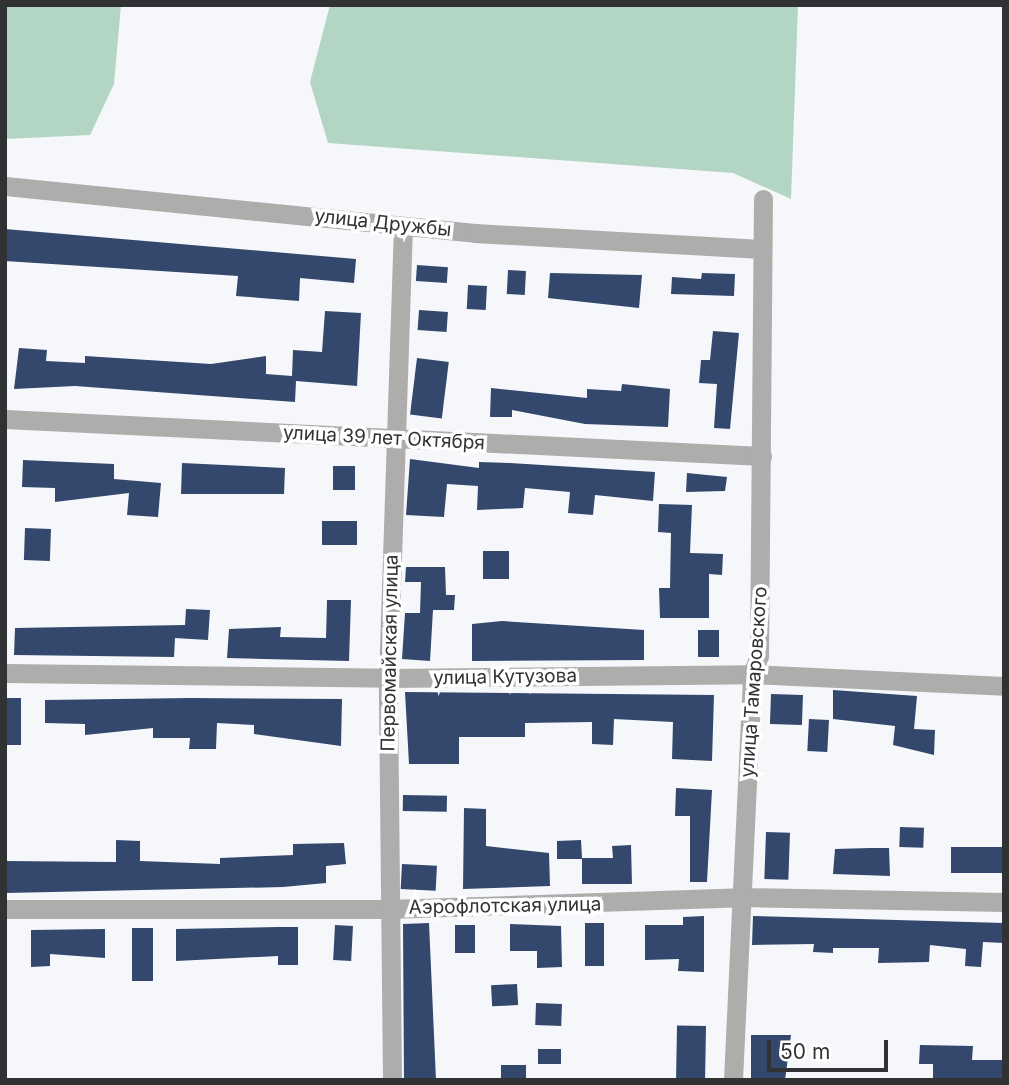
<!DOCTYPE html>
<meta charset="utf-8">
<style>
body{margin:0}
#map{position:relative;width:1009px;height:1085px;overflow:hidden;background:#f6f7fa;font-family:Inter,sans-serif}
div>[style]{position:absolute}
.green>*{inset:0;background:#b3d5c4}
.building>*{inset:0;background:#33486c;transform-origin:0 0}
.street>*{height:19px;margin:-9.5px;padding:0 9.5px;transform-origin:9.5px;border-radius:9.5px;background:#aeadac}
span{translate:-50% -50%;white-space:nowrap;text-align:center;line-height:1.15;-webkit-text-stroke:7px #fff;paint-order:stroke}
.street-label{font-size:19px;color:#313233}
.frame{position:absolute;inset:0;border:7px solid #313233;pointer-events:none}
.scale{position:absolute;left:767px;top:1040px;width:121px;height:32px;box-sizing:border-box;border:4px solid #313233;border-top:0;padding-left:9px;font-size:21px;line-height:24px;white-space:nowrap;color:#313233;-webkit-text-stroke:5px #fff;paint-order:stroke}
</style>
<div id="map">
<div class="green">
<i style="clip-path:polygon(5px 5px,121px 5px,114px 84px,90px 135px,5px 139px)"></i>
<i style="clip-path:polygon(330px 5px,798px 5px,791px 199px,733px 173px,328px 143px,310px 82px)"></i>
</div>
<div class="building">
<i style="clip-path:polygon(5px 229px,356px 259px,354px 283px,300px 278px,299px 301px,236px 296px,238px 276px,5px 261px)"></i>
<i style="left:417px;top:265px;width:31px;height:16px;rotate:4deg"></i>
<i style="left:508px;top:270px;width:18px;height:24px;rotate:3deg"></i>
<i style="clip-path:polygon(550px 273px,642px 275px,639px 308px,548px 298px)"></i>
<i style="clip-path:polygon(702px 273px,735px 274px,734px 296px,671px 294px,672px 277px,701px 279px)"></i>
<i style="left:468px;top:285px;width:19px;height:24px;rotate:3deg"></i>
<i style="left:419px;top:310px;width:29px;height:20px;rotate:4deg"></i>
<i style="clip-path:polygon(325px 311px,361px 313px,357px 386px,296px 381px,295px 402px,75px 386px,14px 389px,19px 348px,47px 350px,46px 361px,85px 363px,85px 356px,211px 364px,266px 356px,266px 374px,292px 376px,293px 350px,322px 352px)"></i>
<i style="clip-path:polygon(713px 331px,739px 333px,730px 429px,714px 428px,717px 384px,699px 383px,701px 360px,710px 360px)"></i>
<i style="left:417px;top:358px;width:32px;height:57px;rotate:7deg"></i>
<i style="clip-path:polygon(622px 384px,670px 389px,668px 427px,585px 424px,512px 410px,512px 417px,490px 417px,491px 388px,587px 398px,587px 389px,621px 391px)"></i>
<i style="clip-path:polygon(410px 459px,479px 468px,479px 462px,510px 463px,655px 472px,653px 501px,595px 495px,593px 515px,568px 513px,570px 492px,525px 488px,523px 508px,477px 510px,478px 486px,447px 484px,444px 517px,406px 515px)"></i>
<i style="clip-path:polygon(23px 460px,114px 464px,114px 479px,161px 483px,158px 517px,127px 515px,129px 493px,55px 502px,55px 488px,22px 487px)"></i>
<i style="clip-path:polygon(182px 463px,285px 468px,284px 494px,181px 494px)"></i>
<i style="left:333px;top:466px;width:22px;height:24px"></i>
<i style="clip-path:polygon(687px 473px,727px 477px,725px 491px,686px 492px)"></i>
<i style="clip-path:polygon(659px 504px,692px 505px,690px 553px,723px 554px,722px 575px,709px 574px,709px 618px,660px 618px,659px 588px,670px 588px,671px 533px,658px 532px)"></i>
<i style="left:322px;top:521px;width:35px;height:24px"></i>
<i style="left:25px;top:528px;width:26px;height:32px;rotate:2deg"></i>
<i style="left:483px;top:551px;width:26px;height:28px"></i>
<i style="clip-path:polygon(406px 567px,445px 567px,446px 595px,455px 595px,454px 610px,433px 610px,430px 661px,402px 659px,405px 613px,420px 613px,421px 582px,405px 582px)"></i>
<i style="clip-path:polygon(327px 600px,351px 600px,349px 661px,227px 658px,229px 629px,281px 627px,280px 637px,326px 638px)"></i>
<i style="clip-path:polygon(186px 609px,210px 610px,208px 640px,175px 638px,174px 657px,14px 655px,15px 628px,185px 625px)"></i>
<i style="clip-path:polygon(502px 621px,644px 630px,644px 660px,472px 661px,472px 624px)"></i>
<i style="left:698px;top:630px;width:21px;height:27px"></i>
<i style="clip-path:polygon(833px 690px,917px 696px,914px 729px,935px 730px,934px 755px,893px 745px,895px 726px,833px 719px)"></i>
<i style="clip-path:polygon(405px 692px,714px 695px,712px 761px,672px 759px,673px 722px,614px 719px,613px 745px,592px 744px,592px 722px,525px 723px,525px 737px,459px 737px,459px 764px,409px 764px)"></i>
<i style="left:771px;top:694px;width:32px;height:30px;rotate:2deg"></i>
<i style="left:5px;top:698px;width:16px;height:47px"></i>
<i style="clip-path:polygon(190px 698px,342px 699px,341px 746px,254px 734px,254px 725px,217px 723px,216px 749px,189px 749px,190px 738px,153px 738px,153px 728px,85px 735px,85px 724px,45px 723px,45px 700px)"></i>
<i style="left:809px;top:719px;width:20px;height:32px;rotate:3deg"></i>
<i style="clip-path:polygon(676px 788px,712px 790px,707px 882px,690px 882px,690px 816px,675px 816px)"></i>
<i style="left:403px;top:795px;width:44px;height:16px;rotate:1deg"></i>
<i style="clip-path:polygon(464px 808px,486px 809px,486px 846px,549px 853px,550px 886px,463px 889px)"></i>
<i style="left:900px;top:827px;width:24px;height:20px;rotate:2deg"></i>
<i style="left:766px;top:832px;width:24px;height:47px;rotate:2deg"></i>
<i style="clip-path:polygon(116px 840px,140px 841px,140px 861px,220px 864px,220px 858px,293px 855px,293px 844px,344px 843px,346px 864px,326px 866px,326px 883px,283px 887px,6px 893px,6px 861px,116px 862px)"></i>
<i style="clip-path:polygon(581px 840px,582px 858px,613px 858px,612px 846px,631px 845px,632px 884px,582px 884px,582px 859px,557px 859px,557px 841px)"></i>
<i style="left:951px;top:847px;width:53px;height:26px"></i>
<i style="clip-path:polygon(870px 848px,889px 848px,890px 876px,833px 874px,835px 849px)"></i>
<i style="left:402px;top:864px;width:35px;height:25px;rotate:3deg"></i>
<i style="clip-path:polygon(704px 916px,704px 972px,678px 971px,679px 959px,645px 960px,645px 925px,683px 925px,683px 917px)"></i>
<i style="clip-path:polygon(753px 916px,1004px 923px,1004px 943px,983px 942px,981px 967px,965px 966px,966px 949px,930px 945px,929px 962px,878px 963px,879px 948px,833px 948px,833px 953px,813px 952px,814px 944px,752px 945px)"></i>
<i style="clip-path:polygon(429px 923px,436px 1080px,404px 1080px,403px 924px)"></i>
<i style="left:585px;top:923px;width:19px;height:43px"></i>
<i style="clip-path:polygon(510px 924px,561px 926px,562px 967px,537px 968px,537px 951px,510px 951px)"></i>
<i style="left:335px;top:925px;width:18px;height:35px;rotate:3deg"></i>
<i style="left:455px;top:925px;width:20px;height:28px"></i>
<i style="clip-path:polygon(278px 927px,298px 927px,298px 965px,278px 965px,278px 956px,176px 961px,176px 929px)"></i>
<i style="left:132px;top:928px;width:21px;height:53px"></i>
<i style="clip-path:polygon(105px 929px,105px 958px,50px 954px,50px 966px,31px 967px,31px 930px)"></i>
<i style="left:517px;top:984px;width:21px;height:26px;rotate:87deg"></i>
<i style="left:536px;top:1003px;width:26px;height:22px;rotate:2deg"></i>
<i style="left:706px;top:1026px;width:54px;height:29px;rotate:91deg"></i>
<i style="clip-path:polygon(751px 1035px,791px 1035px,785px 1080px,751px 1080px)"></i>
<i style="clip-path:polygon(920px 1045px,973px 1046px,972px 1060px,1004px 1060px,1004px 1079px,933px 1080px,933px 1064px,919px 1064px)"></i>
<i style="left:538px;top:1049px;width:23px;height:15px"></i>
<i style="left:501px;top:1065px;width:25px;height:15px"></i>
</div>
<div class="street">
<i style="left:5px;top:186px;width:472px;rotate:5.7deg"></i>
<i style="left:475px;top:233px;width:287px;rotate:3.2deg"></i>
<i style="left:5px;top:419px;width:758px;rotate:2.8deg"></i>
<i style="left:5px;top:673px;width:383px;rotate:0.7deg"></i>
<i style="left:388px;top:678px;width:364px;rotate:-0.6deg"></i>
<i style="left:752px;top:674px;width:252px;rotate:2.7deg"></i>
<i style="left:5px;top:909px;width:383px"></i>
<i style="left:388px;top:909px;width:354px;rotate:-1.9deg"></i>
<i style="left:742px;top:897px;width:262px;rotate:1.1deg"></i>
<i style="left:392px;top:1080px;width:402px;rotate:-90.6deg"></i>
<i style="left:388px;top:678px;width:452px;rotate:-88.1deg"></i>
<i style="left:733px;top:1080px;width:406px;rotate:-87.3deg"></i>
<i style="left:752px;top:674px;width:19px;rotate:-69deg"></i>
<i style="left:759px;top:656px;width:457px;rotate:-89.5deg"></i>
</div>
<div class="street-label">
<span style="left:383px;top:223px;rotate:6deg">улица Дружбы</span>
<span style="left:384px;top:438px;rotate:3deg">улица 39 лет Октября</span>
<span style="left:390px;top:653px;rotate:-89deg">Первомайская улица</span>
<span style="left:505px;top:677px;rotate:-1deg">улица Кутузова</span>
<span style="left:754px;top:682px;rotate:-86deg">улица Тамаровского</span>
<span style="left:505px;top:906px;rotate:-1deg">Аэрофлотская улица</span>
</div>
<div class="frame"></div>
<div class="scale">50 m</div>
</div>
